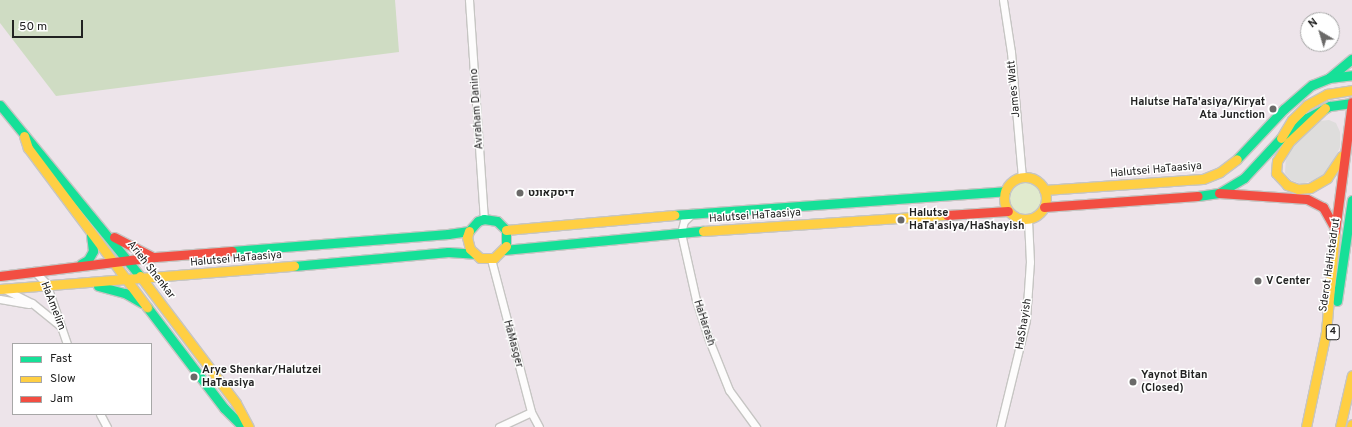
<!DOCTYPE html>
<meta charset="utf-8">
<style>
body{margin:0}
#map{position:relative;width:1352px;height:427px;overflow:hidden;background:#f0eeeb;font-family:Overpass,Heebo,sans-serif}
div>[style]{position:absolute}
.industrial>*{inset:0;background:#ede4ea}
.grass>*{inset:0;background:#e0eacd}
.round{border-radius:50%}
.forest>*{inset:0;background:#cfdcc3}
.parking>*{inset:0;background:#dedddc}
.roads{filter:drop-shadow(1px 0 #c6c5c3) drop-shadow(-1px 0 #c6c5c3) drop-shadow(0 1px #c6c5c3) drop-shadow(0 -1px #c6c5c3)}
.street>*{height:7px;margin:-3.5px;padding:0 3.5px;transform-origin:3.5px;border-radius:3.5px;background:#fdfcfc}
.fast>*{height:9px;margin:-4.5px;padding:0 4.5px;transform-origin:4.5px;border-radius:4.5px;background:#16e098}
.slow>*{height:9px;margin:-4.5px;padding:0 4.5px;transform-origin:4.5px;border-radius:4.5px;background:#ffcf43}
.slow>.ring{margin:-4.5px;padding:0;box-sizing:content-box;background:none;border:9px solid #ffcf43;border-radius:50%}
.jam>*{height:9px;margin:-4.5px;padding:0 4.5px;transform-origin:4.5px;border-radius:4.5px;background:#f24e42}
.dots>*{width:11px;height:11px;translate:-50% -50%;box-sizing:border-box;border:2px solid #fff;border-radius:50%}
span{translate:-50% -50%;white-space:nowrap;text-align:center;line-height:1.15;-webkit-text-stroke:3px #fff;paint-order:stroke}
.shield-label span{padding:1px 3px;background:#fff;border:1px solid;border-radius:3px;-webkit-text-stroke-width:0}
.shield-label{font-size:10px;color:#222;font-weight:700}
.street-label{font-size:11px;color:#222}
.poi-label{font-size:11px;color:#222;font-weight:700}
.right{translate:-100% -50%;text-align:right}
.left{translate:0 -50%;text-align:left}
.legend{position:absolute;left:12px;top:343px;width:140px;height:72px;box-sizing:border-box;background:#fff;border:1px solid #a7a7a7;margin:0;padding:5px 7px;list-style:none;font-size:12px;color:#222}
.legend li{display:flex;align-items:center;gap:8px;height:20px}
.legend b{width:20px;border:1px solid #a7a7a7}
.north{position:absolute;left:1300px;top:12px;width:40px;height:40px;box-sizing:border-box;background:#fff;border:1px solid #a7a7a7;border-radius:50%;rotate:322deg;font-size:11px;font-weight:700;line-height:16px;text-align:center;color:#222}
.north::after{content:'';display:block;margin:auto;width:14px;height:18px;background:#6a6968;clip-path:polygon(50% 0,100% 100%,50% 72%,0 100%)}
.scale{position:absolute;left:12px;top:20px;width:71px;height:18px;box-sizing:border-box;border:2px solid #222;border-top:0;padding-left:5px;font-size:12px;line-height:14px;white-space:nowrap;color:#222;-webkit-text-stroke:3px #fff;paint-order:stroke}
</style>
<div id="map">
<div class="industrial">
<i style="clip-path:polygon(evenodd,0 0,1352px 0,1352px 427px,0 427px,0 0,1308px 20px,1332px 20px,1332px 44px,1308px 44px,1308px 20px,0 0,13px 344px,151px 344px,151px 414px,13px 414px,13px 344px)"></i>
</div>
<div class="grass">
<i class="round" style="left:1010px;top:182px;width:32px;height:32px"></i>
</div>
<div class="forest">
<i style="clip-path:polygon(0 0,395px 0,399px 52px,56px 96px,0 23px)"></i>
</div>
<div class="parking">
<i style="clip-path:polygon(1329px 120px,1336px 123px,1340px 132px,1340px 147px,1333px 163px,1324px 176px,1312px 181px,1301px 184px,1291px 180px,1285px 173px,1286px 156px,1292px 146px,1320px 121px)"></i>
</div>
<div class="roads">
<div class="street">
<i style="left:469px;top:0;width:220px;rotate:86.1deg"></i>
<i style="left:1003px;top:0;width:53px;rotate:81.3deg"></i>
<i style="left:1011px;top:52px;width:126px;rotate:85deg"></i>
<i style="left:693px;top:213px;width:12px;rotate:138deg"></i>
<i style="left:684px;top:221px;width:12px;rotate:104deg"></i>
<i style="left:681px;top:233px;width:69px;rotate:77.4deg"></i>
<i style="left:696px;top:300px;width:42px;rotate:72deg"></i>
<i style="left:709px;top:340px;width:54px;rotate:68.2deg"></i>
<i style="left:729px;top:390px;width:46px;rotate:53.9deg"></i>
<i style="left:491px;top:259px;width:158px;rotate:75.3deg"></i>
<i style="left:531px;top:412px;width:17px;rotate:62deg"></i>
<i style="left:34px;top:271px;width:17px;rotate:45deg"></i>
<i style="left:46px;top:283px;width:65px;rotate:71deg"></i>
<i style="left:6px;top:290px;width:29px;rotate:27deg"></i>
<i style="left:32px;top:303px;width:35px;rotate:39deg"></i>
<i style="left:0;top:299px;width:29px;rotate:10deg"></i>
<i style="left:100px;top:414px;width:15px;rotate:62deg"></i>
<i style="left:499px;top:427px;width:35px;rotate:-25deg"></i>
<i style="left:1000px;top:427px;width:110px;rotate:-76.3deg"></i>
<i style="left:1026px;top:320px;width:58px;rotate:-86.1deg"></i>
<i style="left:1030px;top:262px;width:43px;rotate:-92.7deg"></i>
</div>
<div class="fast">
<i style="left:1329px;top:78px;width:30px;rotate:-40deg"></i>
<i style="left:0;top:105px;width:221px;rotate:50.7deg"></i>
<i style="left:1237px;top:159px;width:69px;rotate:-46.8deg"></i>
<i style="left:1284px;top:109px;width:37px;rotate:-41deg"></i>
<i style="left:1312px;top:85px;width:18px;rotate:-22deg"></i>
<i style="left:1329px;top:78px;width:23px;rotate:-7deg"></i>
<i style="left:1198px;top:196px;width:21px;rotate:-8deg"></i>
<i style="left:1219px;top:193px;width:29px;rotate:-31deg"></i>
<i style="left:1244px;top:178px;width:54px;rotate:-47.2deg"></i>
<i style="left:1281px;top:138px;width:33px;rotate:-38deg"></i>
<i style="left:1307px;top:118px;width:26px;rotate:-28deg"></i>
<i style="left:1330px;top:106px;width:22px;rotate:-8deg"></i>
<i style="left:674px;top:215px;width:332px;rotate:-4.1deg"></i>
<i style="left:504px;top:250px;width:200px;rotate:-5.5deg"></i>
<i style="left:232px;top:251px;width:217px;rotate:-4.5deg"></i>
<i style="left:448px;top:234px;width:21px;rotate:-8deg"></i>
<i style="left:469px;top:231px;width:13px;rotate:-48deg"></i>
<i style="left:478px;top:221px;width:6px;rotate:-18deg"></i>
<i style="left:484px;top:219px;width:13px;rotate:9deg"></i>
<i style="left:497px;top:221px;width:13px;rotate:45deg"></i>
<i style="left:506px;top:230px;width:16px;rotate:90deg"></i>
<i style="left:81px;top:264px;width:8px;rotate:-30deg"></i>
<i style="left:88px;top:260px;width:10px;rotate:-61deg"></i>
<i style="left:93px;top:251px;width:17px;rotate:-97deg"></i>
<i style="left:294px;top:266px;width:155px;rotate:-5.2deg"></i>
<i style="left:448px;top:252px;width:26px;rotate:4deg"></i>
<i style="left:98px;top:286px;width:28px;rotate:15deg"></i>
<i style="left:125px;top:293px;width:20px;rotate:30deg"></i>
<i style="left:1337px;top:301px;width:102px;rotate:-81.6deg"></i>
<i style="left:147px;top:307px;width:127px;rotate:52.7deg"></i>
<i style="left:224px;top:408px;width:27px;rotate:45deg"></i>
</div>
<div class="slow">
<i style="left:1325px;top:108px;width:50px;rotate:136.6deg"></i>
<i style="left:1289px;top:142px;width:22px;rotate:122deg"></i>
<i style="left:1277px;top:161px;width:12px;rotate:95deg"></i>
<i style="left:1276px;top:173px;width:16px;rotate:47deg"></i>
<i style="left:1287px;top:185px;width:12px;rotate:20deg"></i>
<i style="left:1298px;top:189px;width:12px;rotate:-5deg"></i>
<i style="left:1310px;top:188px;width:20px;rotate:-30deg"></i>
<i style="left:1327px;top:178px;width:27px;rotate:-56deg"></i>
<i style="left:24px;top:136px;width:13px;rotate:72deg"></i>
<i style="left:28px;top:148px;width:199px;rotate:53.2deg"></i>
<i style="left:1281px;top:138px;width:21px;rotate:-59deg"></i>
<i style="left:1292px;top:120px;width:21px;rotate:-45deg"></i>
<i style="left:1307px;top:105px;width:23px;rotate:-29deg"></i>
<i style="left:1327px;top:94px;width:25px;rotate:-9deg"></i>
<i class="ring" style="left:1004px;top:177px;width:33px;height:33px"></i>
<i style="left:1044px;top:190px;width:159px;rotate:-4deg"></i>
<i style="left:1203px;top:179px;width:18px;rotate:-22deg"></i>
<i style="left:1220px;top:172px;width:21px;rotate:-37deg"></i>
<i style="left:506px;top:230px;width:169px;rotate:-5.1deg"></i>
<i style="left:469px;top:231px;width:6px;rotate:108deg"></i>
<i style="left:467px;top:237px;width:12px;rotate:76deg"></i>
<i style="left:470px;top:249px;width:13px;rotate:42deg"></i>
<i style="left:480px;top:258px;width:14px"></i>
<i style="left:494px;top:258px;width:17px;rotate:-45deg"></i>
<i style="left:703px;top:231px;width:245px;rotate:-3.8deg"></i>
<i style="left:140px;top:276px;width:159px;rotate:52.9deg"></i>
<i style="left:236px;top:403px;width:27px;rotate:62deg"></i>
<i style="left:0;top:289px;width:295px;rotate:-4.5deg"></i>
<i style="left:1306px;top:427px;width:97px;rotate:-78.1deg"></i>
<i style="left:1326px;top:332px;width:101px;rotate:-84.9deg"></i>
<i style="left:1340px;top:427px;width:53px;rotate:-77deg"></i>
<i style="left:1351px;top:427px;width:3px;rotate:-72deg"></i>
</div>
<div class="jam">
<i style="left:1219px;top:193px;width:88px;rotate:3.9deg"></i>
<i style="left:1307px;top:199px;width:18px;rotate:27deg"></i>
<i style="left:1323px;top:207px;width:23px;rotate:61deg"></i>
<i style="left:1044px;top:207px;width:154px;rotate:-4.1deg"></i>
<i style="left:947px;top:215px;width:61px;rotate:-3.8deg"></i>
<i style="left:1335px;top:231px;width:130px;rotate:-82.5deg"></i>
<i style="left:114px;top:237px;width:42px;rotate:27.2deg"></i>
<i style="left:0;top:276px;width:156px;rotate:-7deg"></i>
<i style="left:155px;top:257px;width:77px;rotate:-4.5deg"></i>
</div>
</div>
<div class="dots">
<i style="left:1273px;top:109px;background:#6a6968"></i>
<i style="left:520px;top:193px;background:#6a6968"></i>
<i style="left:901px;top:220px;background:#6a6968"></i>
<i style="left:1258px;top:281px;background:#6a6968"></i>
<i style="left:194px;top:377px;background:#6a6968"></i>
<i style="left:1133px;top:382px;background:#6a6968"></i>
</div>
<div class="shield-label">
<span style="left:1333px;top:332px">4</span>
</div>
<div class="street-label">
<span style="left:1014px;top:89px;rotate:-95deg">James Watt</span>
<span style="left:477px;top:109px;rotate:-94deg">Avraham Danino</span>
<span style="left:1156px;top:170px;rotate:-5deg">Halutsei HaTaasiya</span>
<span style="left:755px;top:216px;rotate:-4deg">Halutsei HaTaasiya</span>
<span style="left:236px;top:259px;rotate:-5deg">Halutsei HaTaasiya</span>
<span style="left:1330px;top:265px;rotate:-82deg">Sderot HaHistadrut</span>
<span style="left:151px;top:270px;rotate:52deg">Arieh Shenkar</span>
<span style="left:53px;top:306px;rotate:69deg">HaAmelim</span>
<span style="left:704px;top:323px;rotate:72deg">HaHarash</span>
<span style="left:1024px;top:324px;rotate:-81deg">HaShayish</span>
<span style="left:513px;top:344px;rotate:75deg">HaMasger</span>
</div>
<div class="poi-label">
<span class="right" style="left:1265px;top:109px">Halutse HaTa'asiya/Kiryat<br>Ata Junction</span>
<span class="left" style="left:528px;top:193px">דיסקאונט</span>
<span class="left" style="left:909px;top:220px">Halutse<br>HaTa'asiya/HaShayish</span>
<span class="left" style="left:1266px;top:281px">V Center</span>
<span class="left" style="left:202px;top:377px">Arye Shenkar/Halutzei<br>HaTaasiya</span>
<span class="left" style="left:1141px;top:382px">Yaynot Bitan<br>(Closed)</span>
</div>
<ul class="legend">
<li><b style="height:5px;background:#16e098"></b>Fast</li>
<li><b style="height:5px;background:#ffcf43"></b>Slow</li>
<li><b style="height:5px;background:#f24e42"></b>Jam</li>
</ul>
<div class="north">N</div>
<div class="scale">50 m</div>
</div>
